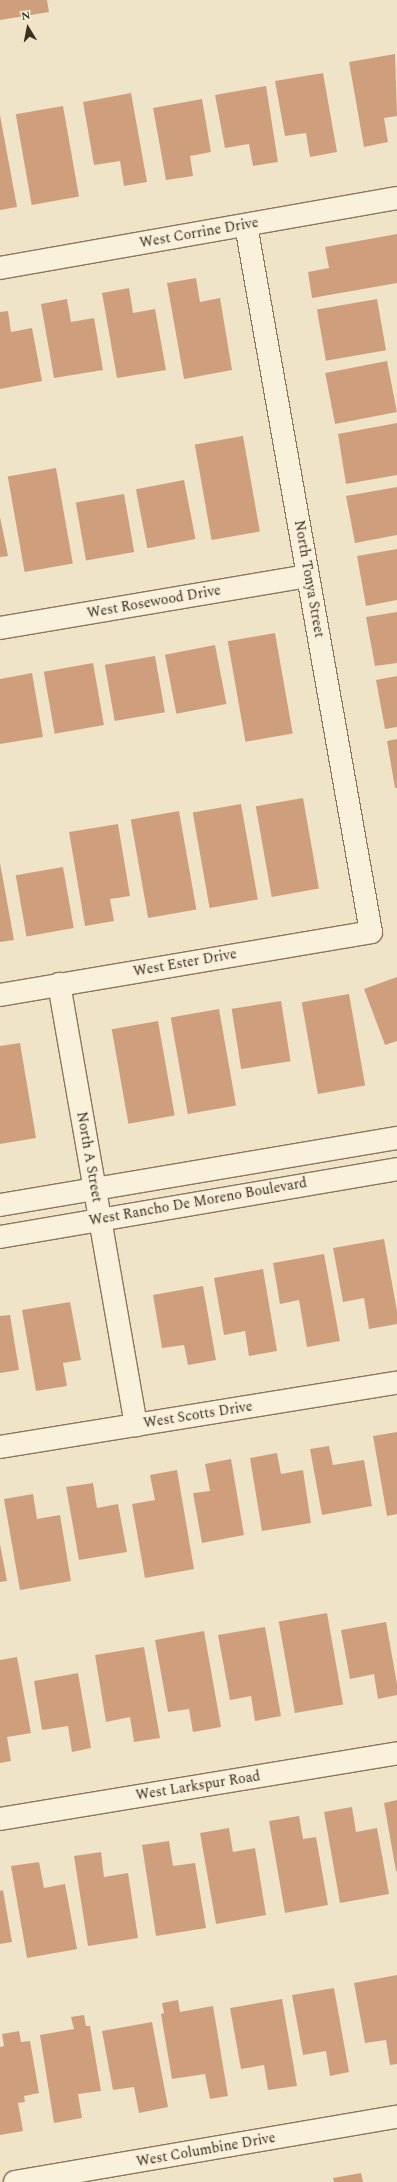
<!DOCTYPE html>
<style>
body{margin:0}
#map{position:relative;width:397px;height:2182px;overflow:hidden;background:#f0e4c8;font-family:Spectral,serif}
div>[style]{position:absolute}
.building>*{inset:0;background:#cf9f7d;transform-origin:0 0}
.roads{filter:drop-shadow(1px 0 #8d765c) drop-shadow(-1px 0 #8d765c) drop-shadow(0 1px #8d765c) drop-shadow(0 -1px #8d765c)}
.street>*{height:22px;margin:-11px;padding:0 11px;transform-origin:11px;border-radius:11px;background:#faf1dc}
.secondary>*{height:22px;margin:-11px;padding:0 11px;transform-origin:11px;border-radius:11px;background:#faf1dc}
span{translate:-50% -50%;white-space:nowrap;text-align:center;line-height:1.15;-webkit-text-stroke:3px #f7eed8;paint-order:stroke}
.street-label{font-size:14px;color:#3d2e20}
.north{position:absolute;left:8px;top:8px;width:40px;height:40px;-webkit-text-stroke:3px #f7eed8;paint-order:stroke;rotate:350deg;font-size:11px;font-weight:700;line-height:16px;text-align:center;color:#3d2e20}
.north::after{content:'';display:block;margin:auto;width:14px;height:18px;background:#3d2e20;clip-path:polygon(50% 0,100% 100%,50% 72%,0 100%)}
</style>
<div id="map">
<div class="building">
<i style="clip-path:polygon(0 0,47px 0,49px 12px,0 20px)"></i>
<i style="clip-path:polygon(395px 54px,397px 116px,384px 118px,388px 142px,364px 147px,349px 62px)"></i>
<i style="clip-path:polygon(323px 73px,337px 152px,310px 157px,306px 133px,285px 136px,275px 81px)"></i>
<i style="clip-path:polygon(266px 86px,278px 162px,253px 166px,249px 144px,225px 148px,215px 95px)"></i>
<i style="clip-path:polygon(131px 93px,147px 182px,124px 186px,120px 161px,94px 165px,83px 102px)"></i>
<i style="clip-path:polygon(202px 99px,211px 152px,190px 156px,193px 176px,166px 180px,153px 108px)"></i>
<i style="left:63px;top:106px;width:92px;height:48px;rotate:80deg"></i>
<i style="clip-path:polygon(0 115px,17px 207px,0 210px)"></i>
<i style="clip-path:polygon(397px 234px,397px 283px,312px 298px,308px 272px,329px 268px,325px 247px)"></i>
<i style="clip-path:polygon(196px 278px,200px 302px,220px 298px,232px 370px,184px 379px,167px 283px)"></i>
<i style="clip-path:polygon(129px 288px,133px 313px,155px 309px,166px 370px,117px 378px,102px 293px)"></i>
<i style="clip-path:polygon(67px 299px,71px 322px,94px 318px,103px 370px,54px 378px,41px 304px)"></i>
<i style="left:377px;top:299px;width:52px;height:61px;rotate:80deg"></i>
<i style="clip-path:polygon(8px 311px,11px 332px,32px 328px,42px 381px,0 389px,0 312px)"></i>
<i style="left:387px;top:361px;width:52px;height:63px;rotate:79deg"></i>
<i style="clip-path:polygon(397px 423px,397px 475px,346px 484px,338px 434px)"></i>
<i style="left:243px;top:436px;width:97px;height:49px;rotate:80deg"></i>
<i style="left:56px;top:468px;width:97px;height:49px;rotate:80deg"></i>
<i style="left:184px;top:480px;width:60px;height:49px;rotate:79deg"></i>
<i style="clip-path:polygon(397px 487px,397px 535px,355px 543px,346px 496px)"></i>
<i style="left:124px;top:494px;width:59px;height:49px;rotate:80deg"></i>
<i style="clip-path:polygon(0 517px,8px 556px,0 557px)"></i>
<i style="clip-path:polygon(397px 549px,397px 600px,366px 606px,357px 556px)"></i>
<i style="clip-path:polygon(397px 612px,397px 663px,375px 666px,366px 617px)"></i>
<i style="left:275px;top:633px;width:102px;height:48px;rotate:80deg"></i>
<i style="left:215px;top:645px;width:60px;height:51px;rotate:79deg"></i>
<i style="left:155px;top:656px;width:57px;height:51px;rotate:80deg"></i>
<i style="left:93px;top:663px;width:63px;height:50px;rotate:80deg"></i>
<i style="clip-path:polygon(32px 673px,43px 737px,0 744px,0 679px)"></i>
<i style="clip-path:polygon(397px 676px,397px 727px,385px 729px,376px 680px)"></i>
<i style="clip-path:polygon(397px 739px,397px 788px,395px 788px,387px 741px)"></i>
<i style="left:303px;top:798px;width:92px;height:48px;rotate:80deg"></i>
<i style="left:241px;top:804px;width:97px;height:49px;rotate:80deg"></i>
<i style="left:179px;top:811px;width:100px;height:49px;rotate:80deg"></i>
<i style="clip-path:polygon(118px 824px,130px 896px,110px 899px,114px 921px,85px 926px,69px 832px)"></i>
<i style="clip-path:polygon(0 863px,14px 940px,0 942px)"></i>
<i style="left:63px;top:867px;width:62px;height:48px;rotate:80deg"></i>
<i style="clip-path:polygon(397px 977px,397px 1041px,385px 1045px,364px 989px)"></i>
<i style="left:349px;top:994px;width:93px;height:48px;rotate:80deg"></i>
<i style="left:281px;top:1001px;width:61px;height:50px;rotate:81deg"></i>
<i style="left:219px;top:1009px;width:98px;height:49px;rotate:80deg"></i>
<i style="left:158px;top:1021px;width:96px;height:47px;rotate:80deg"></i>
<i style="clip-path:polygon(20px 1043px,36px 1138px,0 1144px,0 1046px)"></i>
<i style="clip-path:polygon(384px 1239px,397px 1311px,397px 1324px,369px 1329px,364px 1298px,343px 1302px,333px 1248px)"></i>
<i style="clip-path:polygon(324px 1254px,340px 1341px,307px 1347px,299px 1300px,280px 1304px,273px 1263px)"></i>
<i style="clip-path:polygon(263px 1269px,277px 1351px,249px 1356px,245px 1331px,224px 1335px,214px 1278px)"></i>
<i style="clip-path:polygon(203px 1286px,216px 1360px,188px 1365px,184px 1345px,162px 1348px,153px 1295px)"></i>
<i style="clip-path:polygon(70px 1302px,81px 1360px,63px 1363px,67px 1386px,36px 1391px,22px 1310px)"></i>
<i style="clip-path:polygon(10px 1315px,19px 1370px,0 1373px,0 1316px)"></i>
<i style="clip-path:polygon(397px 1432px,397px 1514px,387px 1516px,373px 1436px)"></i>
<i style="clip-path:polygon(329px 1446px,333px 1465px,364px 1460px,372px 1506px,322px 1515px,310px 1449px)"></i>
<i style="clip-path:polygon(277px 1453px,281px 1474px,303px 1470px,311px 1523px,262px 1531px,250px 1458px)"></i>
<i style="clip-path:polygon(231px 1459px,244px 1535px,202px 1543px,193px 1493px,210px 1491px,205px 1464px)"></i>
<i style="clip-path:polygon(177px 1470px,194px 1569px,145px 1578px,132px 1504px,155px 1500px,150px 1475px)"></i>
<i style="clip-path:polygon(93px 1483px,97px 1508px,118px 1504px,127px 1552px,79px 1560px,66px 1487px)"></i>
<i style="clip-path:polygon(33px 1494px,37px 1519px,60px 1515px,71px 1581px,20px 1590px,4px 1499px)"></i>
<i style="clip-path:polygon(0 1544px,7px 1581px,0 1582px)"></i>
<i style="left:327px;top:1613px;width:93px;height:49px;rotate:80deg"></i>
<i style="clip-path:polygon(386px 1622px,397px 1684px,397px 1695px,378px 1699px,374px 1674px,350px 1679px,341px 1630px)"></i>
<i style="clip-path:polygon(265px 1627px,281px 1716px,255px 1721px,251px 1696px,230px 1700px,218px 1635px)"></i>
<i style="clip-path:polygon(204px 1631px,221px 1727px,193px 1732px,189px 1709px,168px 1712px,155px 1640px)"></i>
<i style="clip-path:polygon(144px 1647px,160px 1738px,134px 1742px,130px 1717px,106px 1722px,95px 1655px)"></i>
<i style="clip-path:polygon(17px 1657px,31px 1733px,7px 1737px,11px 1761px,0 1763px,0 1660px)"></i>
<i style="clip-path:polygon(78px 1673px,91px 1748px,72px 1752px,68px 1726px,42px 1730px,34px 1681px)"></i>
<i style="clip-path:polygon(397px 1800px,397px 1871px,396px 1871px,384px 1803px)"></i>
<i style="clip-path:polygon(352px 1807px,356px 1832px,377px 1828px,389px 1894px,340px 1903px,324px 1812px)"></i>
<i style="clip-path:polygon(299px 1816px,303px 1839px,316px 1837px,328px 1905px,285px 1913px,269px 1821px)"></i>
<i style="clip-path:polygon(229px 1828px,233px 1852px,255px 1848px,266px 1915px,216px 1924px,200px 1833px)"></i>
<i style="clip-path:polygon(169px 1841px,173px 1866px,195px 1863px,206px 1928px,156px 1936px,142px 1845px)"></i>
<i style="clip-path:polygon(101px 1852px,104px 1877px,128px 1873px,138px 1938px,88px 1946px,74px 1856px)"></i>
<i style="clip-path:polygon(39px 1862px,44px 1888px,65px 1884px,77px 1949px,27px 1958px,11px 1866px)"></i>
<i style="clip-path:polygon(3px 1890px,12px 1942px,0 1944px,0 1891px)"></i>
<i style="clip-path:polygon(397px 1975px,397px 2064px,390px 2065px,386px 2040px,365px 2043px,354px 1983px)"></i>
<i style="clip-path:polygon(334px 1988px,349px 2072px,330px 2076px,326px 2051px,303px 2055px,292px 1995px)"></i>
<i style="clip-path:polygon(282px 1999px,297px 2086px,268px 2090px,264px 2065px,241px 2069px,230px 2008px)"></i>
<i style="clip-path:polygon(178px 2000px,180px 2012px,213px 2006px,228px 2096px,210px 2099px,205px 2074px,172px 2079px,161px 2014px,164px 2013px,162px 2003px)"></i>
<i style="clip-path:polygon(84px 2015px,86px 2026px,90px 2026px,101px 2091px,78px 2094px,82px 2118px,54px 2123px,40px 2035px,74px 2029px,71px 2017px)"></i>
<i style="clip-path:polygon(152px 2022px,168px 2107px,139px 2113px,134px 2087px,113px 2090px,102px 2031px)"></i>
<i style="clip-path:polygon(19px 2031px,21px 2042px,30px 2041px,39px 2093px,24px 2096px,25px 2102px,18px 2103px,23px 2131px,0 2135px,0 2047px,4px 2046px,2px 2034px)"></i>
<i style="clip-path:polygon(361px 2173px,363px 2182px,334px 2182px,333px 2178px)"></i>
</div>
<div class="roads">
<div class="street">
<i style="left:0;top:268px;width:403px;rotate:-10deg"></i>
<i style="left:0;top:628px;width:312px;rotate:-9.6deg"></i>
<i style="left:59px;top:984px;width:448px;rotate:80.1deg"></i>
<i style="left:0;top:995px;width:376px;rotate:-9.6deg"></i>
<i style="left:371px;top:932px;width:718px;rotate:-100.03deg"></i>
<i style="left:0;top:1447px;width:402px;rotate:-9.2deg"></i>
<i style="left:0;top:1819px;width:402px;rotate:-9.4deg"></i>
<i style="left:15px;top:2182px;width:387px;rotate:-9.7deg"></i>
</div>
<div class="secondary">
<i style="left:0;top:1205px;width:403px;rotate:-9.6deg"></i>
<i style="left:0;top:1237px;width:403px;rotate:-9.7deg"></i>
</div>
</div>
<div class="street-label">
<span style="left:199px;top:233px;rotate:-10deg">West Corrine Drive</span>
<span style="left:309px;top:579px;rotate:80deg">North Tonya Street</span>
<span style="left:154px;top:602px;rotate:-10deg">West Rosewood Drive</span>
<span style="left:185px;top:963px;rotate:-10deg">West Ester Drive</span>
<span style="left:89px;top:1157px;rotate:80deg">North A Street</span>
<span style="left:198px;top:1202px;rotate:-10deg">West Rancho De Moreno Boulevard</span>
<span style="left:198px;top:1415px;rotate:-9deg">West Scotts Drive</span>
<span style="left:198px;top:1786px;rotate:-9deg">West Larkspur Road</span>
<span style="left:206px;top:2150px;rotate:-10deg">West Columbine Drive</span>
</div>
<div class="north">N</div>
</div>
